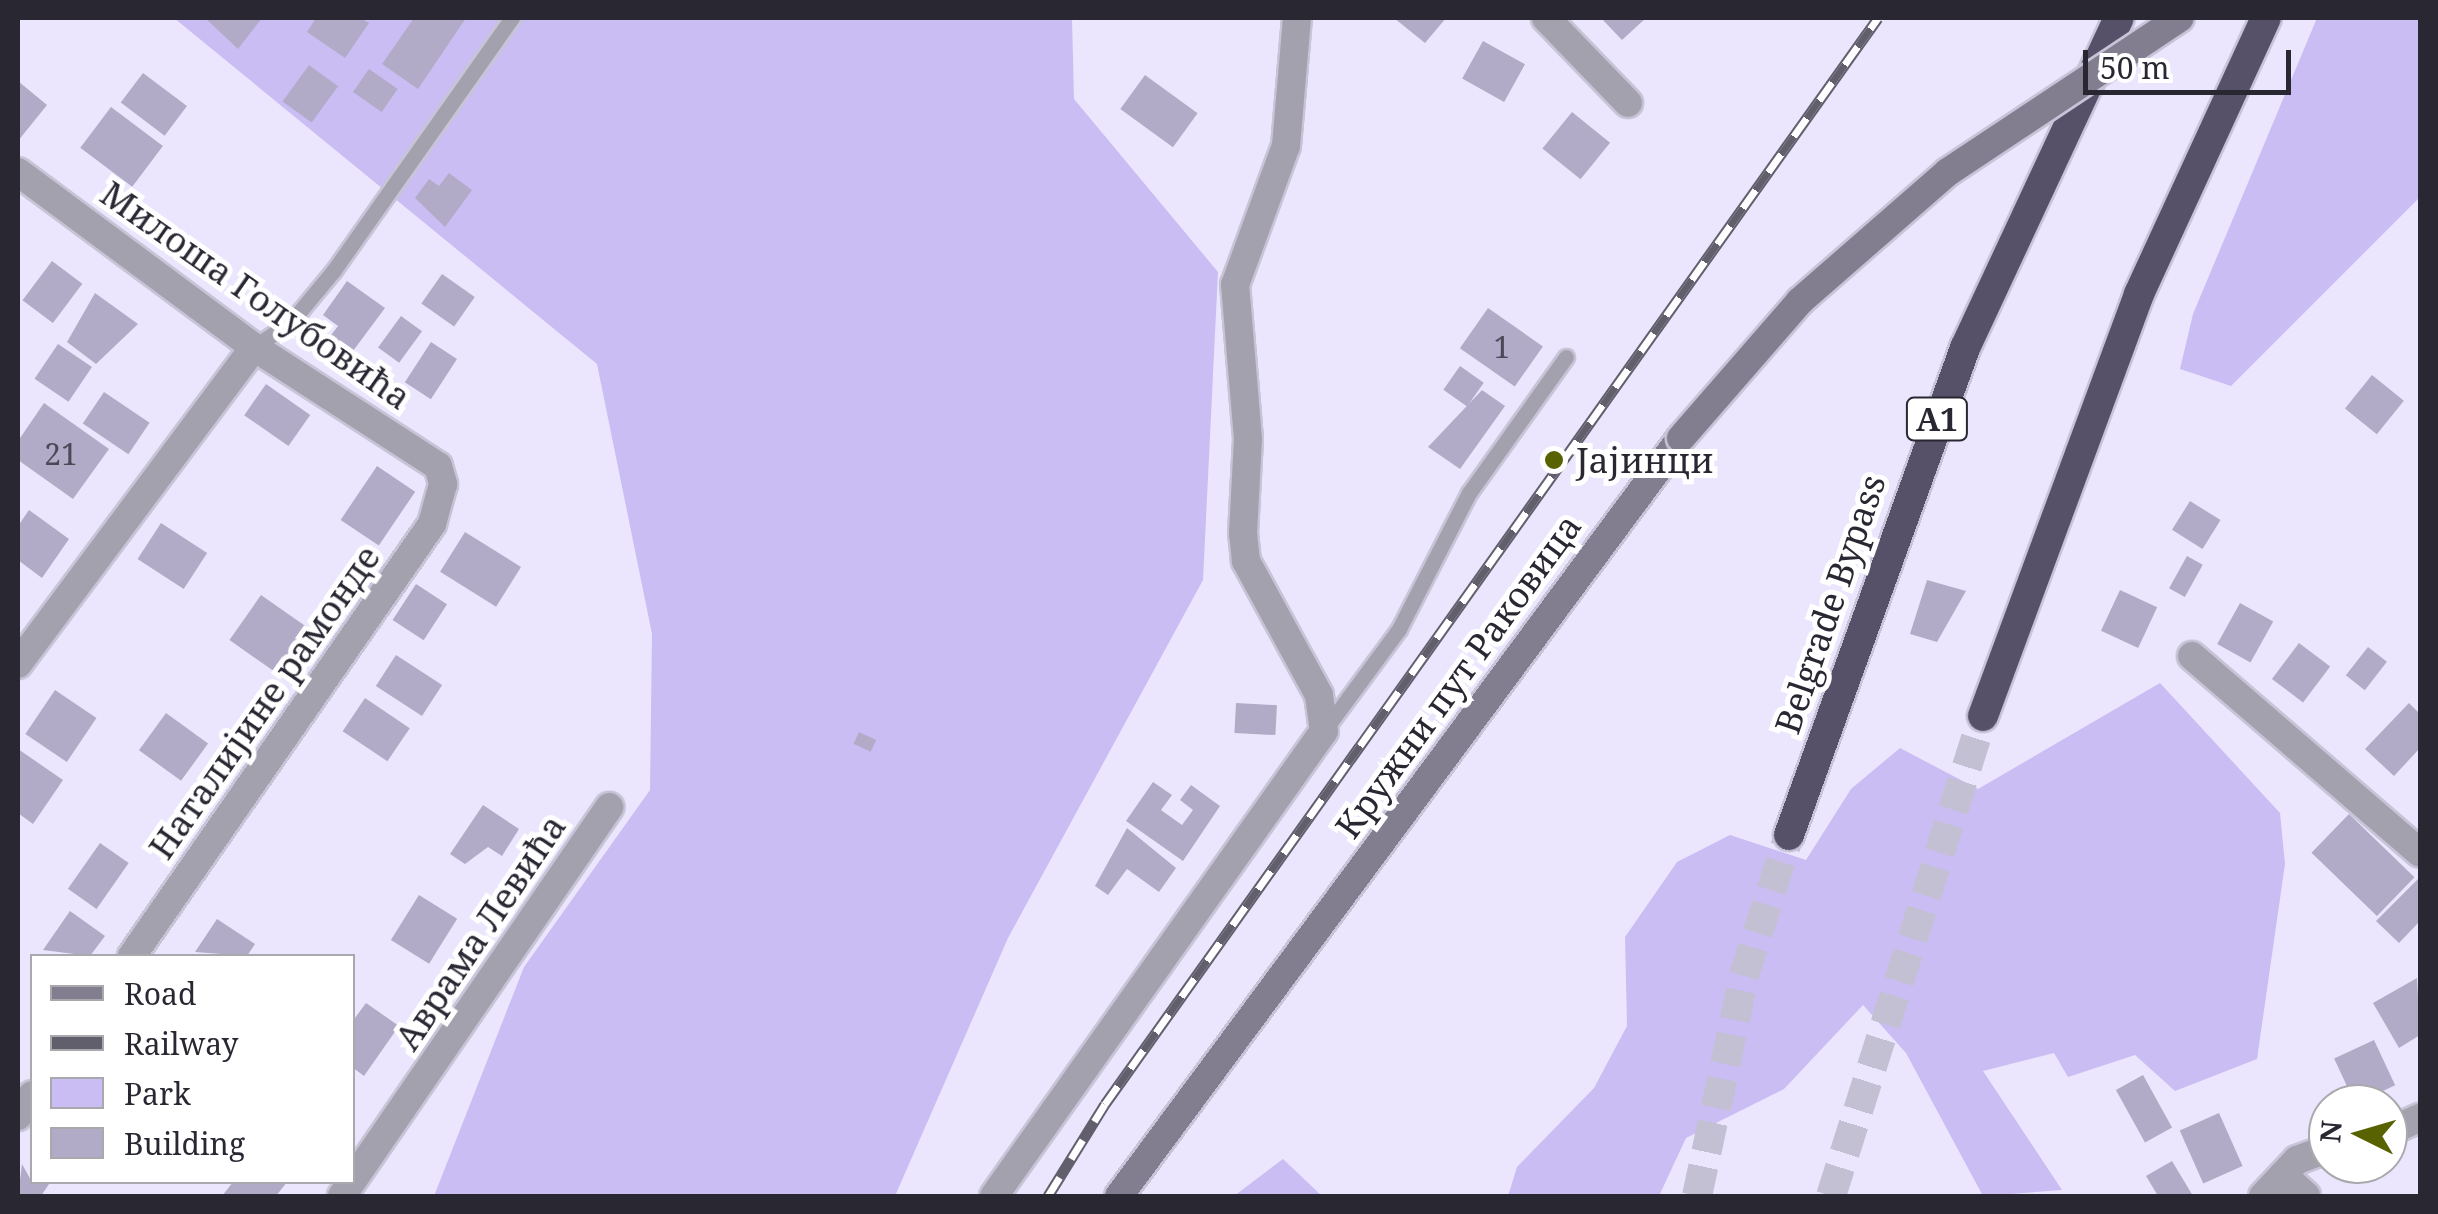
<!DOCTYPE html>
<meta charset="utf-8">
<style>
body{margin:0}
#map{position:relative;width:2438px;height:1214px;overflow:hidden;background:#ebe6fd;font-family:"Noto Serif",serif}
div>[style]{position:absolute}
.green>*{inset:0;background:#cabdf3}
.building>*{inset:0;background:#b2abc8;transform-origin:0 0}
.motorway-tunnel>*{height:30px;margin-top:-15px;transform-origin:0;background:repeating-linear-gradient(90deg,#c4c0d4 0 30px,transparent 0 45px)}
.roads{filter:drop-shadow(2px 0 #c8c4d8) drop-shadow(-2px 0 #c8c4d8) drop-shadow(0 2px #c8c4d8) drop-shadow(0 -2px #c8c4d8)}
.service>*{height:15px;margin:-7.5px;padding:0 7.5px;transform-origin:7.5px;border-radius:7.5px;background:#a4a1ae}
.minor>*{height:28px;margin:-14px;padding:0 14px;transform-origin:14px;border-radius:14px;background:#a4a1ae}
.secondary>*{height:28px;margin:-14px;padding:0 14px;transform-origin:14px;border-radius:14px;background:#827e90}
.motorway>*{height:30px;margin:-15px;padding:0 15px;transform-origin:15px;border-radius:15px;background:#565069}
.rail>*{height:11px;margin-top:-5.5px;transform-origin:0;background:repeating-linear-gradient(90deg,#fff 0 22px,#625f6d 0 44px);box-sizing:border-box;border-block:2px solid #625f6d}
.bridges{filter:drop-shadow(2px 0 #c8c4d8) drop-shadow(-2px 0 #c8c4d8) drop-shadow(0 2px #c8c4d8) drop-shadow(0 -2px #c8c4d8)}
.secondary-bridge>*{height:28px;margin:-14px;padding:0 14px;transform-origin:14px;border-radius:14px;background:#827e90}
.dots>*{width:28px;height:28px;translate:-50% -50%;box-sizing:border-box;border:5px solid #fff;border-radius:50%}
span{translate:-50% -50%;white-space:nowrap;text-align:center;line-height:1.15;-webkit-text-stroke:10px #fff;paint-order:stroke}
.number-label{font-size:30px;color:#4b4858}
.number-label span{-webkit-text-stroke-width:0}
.shield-label span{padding:2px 8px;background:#fff;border:2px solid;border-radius:8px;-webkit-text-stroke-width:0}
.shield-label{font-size:32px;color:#292732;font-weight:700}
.street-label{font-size:35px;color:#292732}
.poi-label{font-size:35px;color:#292732}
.left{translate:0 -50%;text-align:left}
.frame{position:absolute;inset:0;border:20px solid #292732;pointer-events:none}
.legend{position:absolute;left:30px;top:954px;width:325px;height:230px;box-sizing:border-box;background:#fff;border:2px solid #a9a9ad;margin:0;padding:12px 18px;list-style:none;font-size:30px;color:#292732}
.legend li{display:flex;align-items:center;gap:20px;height:50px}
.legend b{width:50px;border:2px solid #a9a9ad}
.north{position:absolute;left:2308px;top:1084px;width:100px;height:100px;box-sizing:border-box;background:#fff;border:2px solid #a9a9ad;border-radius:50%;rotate:275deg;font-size:28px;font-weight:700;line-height:40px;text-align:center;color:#292732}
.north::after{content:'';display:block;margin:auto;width:35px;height:45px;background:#596200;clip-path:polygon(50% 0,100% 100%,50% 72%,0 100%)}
.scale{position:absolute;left:2083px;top:50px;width:208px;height:45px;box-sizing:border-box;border:5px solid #292732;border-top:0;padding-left:12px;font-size:30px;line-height:35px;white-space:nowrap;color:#292732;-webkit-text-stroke:8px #fff;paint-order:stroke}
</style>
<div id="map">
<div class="green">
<i style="clip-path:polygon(174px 18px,1072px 18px,1074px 99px,1218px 272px,1203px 580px,1008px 938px,895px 1196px,434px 1196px,524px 967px,650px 790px,652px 634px,597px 364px)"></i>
<i style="clip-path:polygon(2317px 18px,2420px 18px,2420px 197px,2231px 386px,2180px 369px,2193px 314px)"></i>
<i style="clip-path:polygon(2160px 683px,2280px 813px,2285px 864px,2257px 1059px,2175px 1091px,2135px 1055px,2068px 1077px,2054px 1053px,1983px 1071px,2062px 1190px,1983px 1196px,1906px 1053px,1863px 1005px,1784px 1089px,1686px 1138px,1659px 1196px,1508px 1196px,1517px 1167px,1594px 1088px,1627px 1026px,1625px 937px,1677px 862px,1730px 835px,1806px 860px,1851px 789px,1900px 748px,1978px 789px)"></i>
<i style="clip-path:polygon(1283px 1159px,1322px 1196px,1234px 1196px)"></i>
</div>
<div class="building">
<i style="clip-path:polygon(205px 18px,262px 18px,238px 49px)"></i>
<i style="clip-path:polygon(316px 18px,360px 18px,369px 23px,345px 58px,307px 32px)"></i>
<i style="clip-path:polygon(414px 18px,466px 18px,418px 89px,382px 64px)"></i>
<i style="clip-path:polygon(1394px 18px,1446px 18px,1425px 43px)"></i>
<i style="clip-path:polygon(1601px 18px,1646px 18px,1622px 40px)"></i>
<i style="left:1483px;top:41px;width:48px;height:43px;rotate:29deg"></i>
<i style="left:309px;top:65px;width:36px;height:45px;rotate:36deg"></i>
<i style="left:369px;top:69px;width:35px;height:28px;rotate:35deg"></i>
<i style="left:143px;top:73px;width:55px;height:37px;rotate:37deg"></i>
<i style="left:1145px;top:75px;width:65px;height:42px;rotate:36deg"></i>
<i style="clip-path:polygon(18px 81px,47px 105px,18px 141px)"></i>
<i style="left:111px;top:107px;width:65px;height:51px;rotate:37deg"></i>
<i style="left:1572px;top:112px;width:49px;height:47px;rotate:39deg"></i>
<i style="clip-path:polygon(449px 173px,472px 190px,445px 227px,415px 198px,429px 179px,439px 186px)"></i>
<i style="left:52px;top:261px;width:38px;height:49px;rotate:37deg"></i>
<i style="left:442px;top:274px;width:40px;height:36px;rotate:35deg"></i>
<i style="clip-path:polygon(347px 281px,385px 308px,350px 355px,328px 339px,338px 326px,323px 315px)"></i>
<i style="clip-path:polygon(95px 293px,138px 324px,96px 364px,67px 342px)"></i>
<i style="left:1488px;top:308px;width:67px;height:49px;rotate:35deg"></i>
<i style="left:401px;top:316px;width:26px;height:39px;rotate:36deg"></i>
<i style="left:431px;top:342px;width:31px;height:48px;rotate:33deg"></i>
<i style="left:58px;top:344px;width:41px;height:42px;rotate:34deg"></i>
<i style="left:1460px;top:366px;width:29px;height:29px;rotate:35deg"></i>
<i style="left:2372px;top:375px;width:41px;height:43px;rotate:39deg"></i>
<i style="left:266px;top:384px;width:54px;height:38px;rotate:35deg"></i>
<i style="clip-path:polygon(1482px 390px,1505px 406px,1460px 469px,1428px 447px)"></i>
<i style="left:104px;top:392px;width:55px;height:38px;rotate:34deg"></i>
<i style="clip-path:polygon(44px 403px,109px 449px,73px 499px,18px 460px,18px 441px)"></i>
<i style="left:377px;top:466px;width:46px;height:65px;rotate:34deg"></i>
<i style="left:2190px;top:501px;width:36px;height:34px;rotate:32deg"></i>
<i style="clip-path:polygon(29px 510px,69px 539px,42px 578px,18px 560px,18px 526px)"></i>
<i style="left:161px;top:523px;width:55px;height:43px;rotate:33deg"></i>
<i style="left:465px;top:532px;width:66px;height:47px;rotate:32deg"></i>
<i style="left:2187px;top:556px;width:18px;height:37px;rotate:29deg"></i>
<i style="clip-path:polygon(1927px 580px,1966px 591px,1937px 642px,1910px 634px)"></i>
<i style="left:416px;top:584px;width:37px;height:43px;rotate:33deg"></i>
<i style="left:2120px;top:590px;width:41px;height:45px;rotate:25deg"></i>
<i style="left:261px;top:595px;width:68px;height:55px;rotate:35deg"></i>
<i style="left:2240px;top:603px;width:38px;height:47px;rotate:29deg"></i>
<i style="left:2299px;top:643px;width:39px;height:45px;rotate:37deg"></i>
<i style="left:2368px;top:647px;width:24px;height:36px;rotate:38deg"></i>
<i style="left:396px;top:655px;width:55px;height:37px;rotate:33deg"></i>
<i style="left:55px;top:690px;width:50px;height:53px;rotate:34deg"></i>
<i style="left:365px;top:698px;width:54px;height:40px;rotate:34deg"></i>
<i style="left:1236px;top:703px;width:41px;height:30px;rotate:3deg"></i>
<i style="clip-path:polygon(2409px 703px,2420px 714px,2420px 748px,2394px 776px,2365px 749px)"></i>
<i style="left:166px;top:713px;width:52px;height:46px;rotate:36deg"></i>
<i style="left:859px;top:732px;width:19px;height:13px;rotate:25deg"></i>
<i style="clip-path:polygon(18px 749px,63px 780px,33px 824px,18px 813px)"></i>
<i style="clip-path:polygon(1153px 782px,1172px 795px,1161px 810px,1182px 825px,1193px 810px,1180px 800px,1191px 785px,1220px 806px,1183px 861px,1126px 821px)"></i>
<i style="clip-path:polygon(483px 805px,519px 829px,502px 856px,488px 847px,465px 864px,450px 854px)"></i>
<i style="left:2349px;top:814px;width:91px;height:54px;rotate:44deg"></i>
<i style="clip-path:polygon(1127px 828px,1176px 868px,1159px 892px,1127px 869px,1108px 895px,1095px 886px)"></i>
<i style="left:100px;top:843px;width:35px;height:56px;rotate:35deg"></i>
<i style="clip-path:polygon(2419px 878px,2420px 921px,2399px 943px,2376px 921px)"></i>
<i style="left:419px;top:895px;width:45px;height:53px;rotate:32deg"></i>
<i style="clip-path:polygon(70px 911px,105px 936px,90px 956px,43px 950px)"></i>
<i style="clip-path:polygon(217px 919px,255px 944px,247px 956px,195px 952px)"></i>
<i style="clip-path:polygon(2417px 978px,2420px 1035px,2399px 1048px,2373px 1003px)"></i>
<i style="clip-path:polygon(366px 1003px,399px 1026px,364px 1076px,352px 1067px,352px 1022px)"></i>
<i style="left:2374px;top:1040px;width:50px;height:44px;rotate:65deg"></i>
<i style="left:2143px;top:1075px;width:60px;height:31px;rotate:61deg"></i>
<i style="left:2219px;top:1113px;width:58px;height:43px;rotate:66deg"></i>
<i style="clip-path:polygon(2172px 1161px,2193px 1196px,2158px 1196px,2146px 1176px)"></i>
<i style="clip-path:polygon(22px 1164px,32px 1182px,49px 1184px,41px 1196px,18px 1196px)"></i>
<i style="clip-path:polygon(233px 1182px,287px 1182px,276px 1196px,222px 1196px)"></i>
</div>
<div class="motorway-tunnel">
<i style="left:1697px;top:1196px;width:225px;rotate:-77.9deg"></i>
<i style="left:1744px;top:976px;width:148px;rotate:-72.3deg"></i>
<i style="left:1831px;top:1196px;width:503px;rotate:-72.43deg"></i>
</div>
<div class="roads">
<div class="service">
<i style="left:254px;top:347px;width:45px;rotate:-34deg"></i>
<i style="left:291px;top:322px;width:67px;rotate:-50.4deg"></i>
<i style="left:334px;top:270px;width:309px;rotate:-54.8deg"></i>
<i style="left:1326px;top:728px;width:123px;rotate:-53.6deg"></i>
<i style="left:1399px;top:629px;width:153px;rotate:-62.8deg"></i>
<i style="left:1469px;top:493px;width:167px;rotate:-54.5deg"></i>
</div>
<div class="minor">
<i style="left:1546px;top:18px;width:118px;rotate:46deg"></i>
<i style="left:18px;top:172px;width:294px;rotate:36.6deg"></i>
<i style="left:254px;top:347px;width:219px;rotate:32.9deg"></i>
<i style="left:438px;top:466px;width:19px;rotate:74deg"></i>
<i style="left:443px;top:484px;width:41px;rotate:105.4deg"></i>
<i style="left:432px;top:524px;width:526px;rotate:124.78deg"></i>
<i style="left:2192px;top:656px;width:301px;rotate:40.8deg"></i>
<i style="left:18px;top:664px;width:395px;rotate:-53.3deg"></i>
<i style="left:18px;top:1116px;width:25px;rotate:-56deg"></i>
<i style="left:2388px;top:1132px;width:35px;rotate:-24deg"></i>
<i style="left:2283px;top:1175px;width:31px;rotate:42deg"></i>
<i style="left:342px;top:1196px;width:472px;rotate:-55.5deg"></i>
<i style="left:994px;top:1196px;width:570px;rotate:-54.64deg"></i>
<i style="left:1324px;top:731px;width:36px;rotate:-98deg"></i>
<i style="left:1319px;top:695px;width:153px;rotate:-118.6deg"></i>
<i style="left:1246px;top:561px;width:27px;rotate:-96deg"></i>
<i style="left:1243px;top:534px;width:95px;rotate:-87deg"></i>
<i style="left:1248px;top:439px;width:155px;rotate:-94.8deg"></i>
<i style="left:1235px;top:285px;width:148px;rotate:-69.9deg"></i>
<i style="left:1286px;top:146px;width:128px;rotate:-85.1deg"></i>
<i style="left:2263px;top:1196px;width:50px;rotate:-46.6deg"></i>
<i style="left:2297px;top:1160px;width:33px;rotate:-20deg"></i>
</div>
<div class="secondary">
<i style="left:1119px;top:1196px;width:944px;rotate:-53.45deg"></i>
</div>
<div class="motorway">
<i style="left:1983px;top:716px;width:450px;rotate:-69.7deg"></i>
<i style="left:2139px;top:294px;width:304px;rotate:-65.3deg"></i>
<i style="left:1789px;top:835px;width:518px;rotate:-70.13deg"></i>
<i style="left:1965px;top:348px;width:364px;rotate:-65deg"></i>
</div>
</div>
<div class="rail">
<i style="left:1048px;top:1196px;width:108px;rotate:-58.2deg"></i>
<i style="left:1105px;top:1104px;width:1333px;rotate:-54.56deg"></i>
</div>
<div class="bridges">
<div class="secondary-bridge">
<i style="left:1681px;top:438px;width:181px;rotate:-49deg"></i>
<i style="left:1800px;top:301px;width:196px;rotate:-41.1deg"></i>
<i style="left:1948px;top:172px;width:278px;rotate:-33.6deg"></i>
</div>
</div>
<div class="dots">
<i style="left:1554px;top:460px;background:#596200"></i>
</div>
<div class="number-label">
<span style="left:1502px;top:347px">1</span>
<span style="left:61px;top:454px">21</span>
</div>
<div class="shield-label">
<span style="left:1937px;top:419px">A1</span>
</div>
<div class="street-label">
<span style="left:256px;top:295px;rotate:35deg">Милоша Голубовића</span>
<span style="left:1830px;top:604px;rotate:-71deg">Belgrade Bypass</span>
<span style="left:1458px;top:676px;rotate:-54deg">Кружни пут Раковица</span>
<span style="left:264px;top:702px;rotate:-55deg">Наталијине рамонде</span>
<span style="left:480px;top:932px;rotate:-56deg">Аврама Левића</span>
</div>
<div class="poi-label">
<span class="left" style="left:1576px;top:460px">Јајинци</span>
</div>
<div class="frame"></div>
<ul class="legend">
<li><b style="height:12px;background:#827e90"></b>Road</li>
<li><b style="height:12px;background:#625f6d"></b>Railway</li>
<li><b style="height:28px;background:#cabdf3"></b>Park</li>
<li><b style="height:28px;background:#b2abc8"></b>Building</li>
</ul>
<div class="north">N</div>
<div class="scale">50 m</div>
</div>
